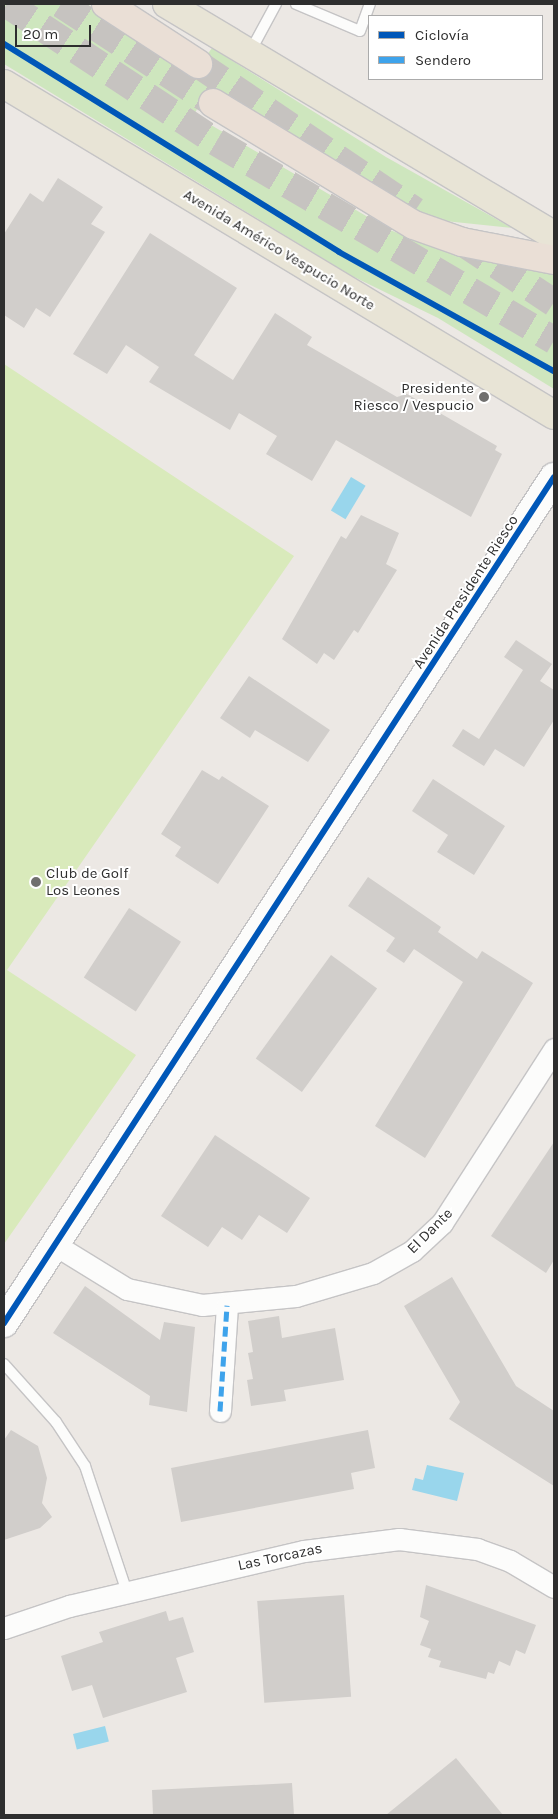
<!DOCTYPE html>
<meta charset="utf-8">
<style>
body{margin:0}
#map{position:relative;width:558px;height:1819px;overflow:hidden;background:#ece8e4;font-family:Karla,sans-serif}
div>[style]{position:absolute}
.green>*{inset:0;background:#cee6be}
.pitch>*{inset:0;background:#d9eabb}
.water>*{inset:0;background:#99d6ec;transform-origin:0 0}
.building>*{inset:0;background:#d1cecb;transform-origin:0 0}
.highway-tunnel>*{height:28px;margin-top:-14px;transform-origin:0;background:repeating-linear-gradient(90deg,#c6c3c0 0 28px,transparent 0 42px)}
.roads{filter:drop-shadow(1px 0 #c5c4c5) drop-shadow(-1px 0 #c5c4c5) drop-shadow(0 1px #c5c4c5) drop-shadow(0 -1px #c5c4c5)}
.lane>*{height:10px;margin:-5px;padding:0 5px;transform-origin:5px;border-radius:5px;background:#fcfcfb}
.street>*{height:21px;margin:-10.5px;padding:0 10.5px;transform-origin:10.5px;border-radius:10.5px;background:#fcfcfb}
.secondary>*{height:28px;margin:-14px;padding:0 14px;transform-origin:14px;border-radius:14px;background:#fcfcfb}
.primary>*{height:28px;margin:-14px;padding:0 14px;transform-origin:14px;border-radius:14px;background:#e8e4d6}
.highway>*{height:28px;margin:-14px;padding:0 14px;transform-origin:14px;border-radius:14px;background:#eadfd6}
.quiet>*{height:5px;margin-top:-2.5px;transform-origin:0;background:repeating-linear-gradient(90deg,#3ea3eb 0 10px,transparent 0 15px)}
.cycleway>*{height:6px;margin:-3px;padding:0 3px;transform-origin:3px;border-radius:3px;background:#0057b8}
.dots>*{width:14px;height:14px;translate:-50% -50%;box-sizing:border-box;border:2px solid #fff;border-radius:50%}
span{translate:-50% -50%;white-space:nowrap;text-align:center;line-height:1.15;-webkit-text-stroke:4px #fff;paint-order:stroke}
.street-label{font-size:15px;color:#2e2e2e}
.poi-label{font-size:15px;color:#2e2e2e}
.right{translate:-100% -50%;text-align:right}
.left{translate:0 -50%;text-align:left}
.frame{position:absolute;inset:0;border:5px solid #2e2e2e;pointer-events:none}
.legend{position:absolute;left:368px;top:15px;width:175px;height:65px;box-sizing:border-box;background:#fff;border:1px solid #ababab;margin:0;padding:6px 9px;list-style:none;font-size:15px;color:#2e2e2e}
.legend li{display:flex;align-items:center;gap:10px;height:25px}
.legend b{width:25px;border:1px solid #ababab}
.scale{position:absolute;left:15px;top:25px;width:76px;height:22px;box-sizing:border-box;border:2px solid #2e2e2e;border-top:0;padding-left:6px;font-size:15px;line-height:18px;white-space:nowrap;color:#2e2e2e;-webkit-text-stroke:4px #fff;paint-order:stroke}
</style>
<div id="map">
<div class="green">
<i style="clip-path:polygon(4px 4px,87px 4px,193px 74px,212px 48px,386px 157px,512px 228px,445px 221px,394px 202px,207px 89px,194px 115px,390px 230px,446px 252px,554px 271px,554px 389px,438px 318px,350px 275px,4px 64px)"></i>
</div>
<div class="pitch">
<i style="clip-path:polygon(4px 364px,294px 556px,7px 970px,136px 1055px,4px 1244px)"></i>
</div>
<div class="water">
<i style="left:351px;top:477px;width:17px;height:39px;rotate:31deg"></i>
<i style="clip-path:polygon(427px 1465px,464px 1473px,457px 1501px,412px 1490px,415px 1478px,423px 1480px)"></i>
<i style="left:105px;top:1726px;width:16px;height:33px;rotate:76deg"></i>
</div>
<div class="building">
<i style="clip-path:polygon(58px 178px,103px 207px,91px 224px,105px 232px,50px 317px,36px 308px,24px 328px,4px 315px,4px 234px,30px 193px,43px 202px)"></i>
<i style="clip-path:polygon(150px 233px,237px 288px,194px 355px,233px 380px,275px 313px,312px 337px,307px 345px,397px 397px,407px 394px,497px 446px,495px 450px,502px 454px,471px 517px,336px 440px,312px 481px,266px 454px,277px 436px,239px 413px,230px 430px,149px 382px,159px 367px,126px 345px,107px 374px,73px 354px)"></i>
<i style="clip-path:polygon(361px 515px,399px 533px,386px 564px,397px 570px,358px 633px,354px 630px,334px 660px,324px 653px,317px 664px,282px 639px,341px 536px,346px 539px)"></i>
<i style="clip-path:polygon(516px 640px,552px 664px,540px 681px,554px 690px,554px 720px,524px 767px,495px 749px,484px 766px,452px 746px,463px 729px,479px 739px,523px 670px,504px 657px)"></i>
<i style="clip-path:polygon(249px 676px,330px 730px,308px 762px,255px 730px,250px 738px,220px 718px)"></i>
<i style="clip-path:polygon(202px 770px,219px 780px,222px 776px,269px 806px,218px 884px,175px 856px,181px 847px,161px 834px)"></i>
<i style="clip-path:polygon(433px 779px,505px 826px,474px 875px,437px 852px,448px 835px,412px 811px)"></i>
<i style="clip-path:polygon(368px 877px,441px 927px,438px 932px,477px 959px,482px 951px,533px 983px,425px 1158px,375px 1126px,463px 982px,414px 949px,404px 963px,386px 951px,395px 938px,348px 906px)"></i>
<i style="left:129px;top:908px;width:62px;height:83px;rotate:33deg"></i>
<i style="left:331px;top:955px;width:57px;height:128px;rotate:36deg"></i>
<i style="clip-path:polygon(215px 1135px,310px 1198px,287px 1233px,259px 1215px,242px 1240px,222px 1227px,208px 1247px,161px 1216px)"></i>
<i style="clip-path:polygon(554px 1142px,554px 1260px,546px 1273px,491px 1236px)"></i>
<i style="clip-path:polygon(452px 1277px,516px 1386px,554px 1411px,554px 1486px,449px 1419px,460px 1402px,404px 1306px)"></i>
<i style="clip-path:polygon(85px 1286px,160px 1340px,164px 1322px,195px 1327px,187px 1412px,149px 1405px,150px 1396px,53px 1333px)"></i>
<i style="clip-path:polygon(279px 1316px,282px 1338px,335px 1328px,344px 1380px,284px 1390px,286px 1401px,251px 1406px,247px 1380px,253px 1379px,248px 1353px,253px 1352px,248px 1321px)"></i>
<i style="clip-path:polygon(11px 1430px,38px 1446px,47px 1478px,42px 1503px,52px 1517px,40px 1528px,4px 1540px,4px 1440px)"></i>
<i style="clip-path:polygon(368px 1430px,375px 1468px,351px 1473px,354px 1489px,181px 1522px,171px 1468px)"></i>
<i style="clip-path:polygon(426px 1585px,536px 1625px,525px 1654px,516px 1650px,510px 1666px,499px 1661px,494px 1674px,488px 1672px,486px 1679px,439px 1667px,441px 1661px,428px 1657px,431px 1649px,420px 1645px,429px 1621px,420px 1617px)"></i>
<i style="left:344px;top:1595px;width:102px;height:87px;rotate:86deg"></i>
<i style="clip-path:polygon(166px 1611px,169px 1621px,183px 1617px,194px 1652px,176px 1658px,187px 1692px,103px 1718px,92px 1685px,72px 1691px,61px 1656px,103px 1642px,99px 1632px)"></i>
<i style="clip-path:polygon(456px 1758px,503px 1815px,386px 1815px)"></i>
<i style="clip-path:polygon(292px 1783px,294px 1815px,153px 1815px,152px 1790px)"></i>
</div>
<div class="highway-tunnel">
<i style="left:7px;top:4px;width:250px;rotate:33.4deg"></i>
<i style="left:216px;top:142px;width:392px;rotate:30.4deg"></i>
<i style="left:61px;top:4px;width:181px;rotate:33.1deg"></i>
<i style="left:198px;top:64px;width:262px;rotate:34.1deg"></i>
<i style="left:462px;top:242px;width:110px;rotate:33.5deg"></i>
</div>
<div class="roads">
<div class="lane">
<i style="left:296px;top:4px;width:69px;rotate:22.9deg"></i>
<i style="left:360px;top:31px;width:29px;rotate:-70deg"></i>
<i style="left:250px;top:52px;width:55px;rotate:-61.6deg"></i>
<i style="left:4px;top:1364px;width:78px;rotate:48.1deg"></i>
<i style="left:56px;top:1422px;width:53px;rotate:56.6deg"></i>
<i style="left:85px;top:1466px;width:133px;rotate:71.6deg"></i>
</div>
<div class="street">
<i style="left:57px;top:1246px;width:82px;rotate:31.6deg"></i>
<i style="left:127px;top:1289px;width:77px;rotate:12deg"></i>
<i style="left:202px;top:1305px;width:94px;rotate:-5.5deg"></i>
<i style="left:296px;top:1296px;width:80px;rotate:-16.6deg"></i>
<i style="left:373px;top:1273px;width:45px;rotate:-29.4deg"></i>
<i style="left:412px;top:1251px;width:41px;rotate:-43deg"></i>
<i style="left:442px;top:1223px;width:207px;rotate:-57.2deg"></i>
<i style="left:220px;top:1411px;width:106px;rotate:-86.2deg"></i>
<i style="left:4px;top:1628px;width:69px;rotate:-18.7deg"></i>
<i style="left:69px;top:1606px;width:241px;rotate:-13.2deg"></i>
<i style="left:304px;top:1551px;width:96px;rotate:-7.2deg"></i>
<i style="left:399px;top:1539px;width:79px;rotate:7.3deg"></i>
<i style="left:477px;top:1549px;width:35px;rotate:20deg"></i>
<i style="left:510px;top:1561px;width:51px;rotate:30.6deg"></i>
</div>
<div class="secondary">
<i style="left:4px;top:1323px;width:1009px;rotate:-56.97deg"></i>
</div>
<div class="primary">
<i style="left:167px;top:4px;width:451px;rotate:30.9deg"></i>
<i style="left:4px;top:84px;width:642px;rotate:31.04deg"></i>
</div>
<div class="highway">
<i style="left:106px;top:4px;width:110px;rotate:33.1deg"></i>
<i style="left:213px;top:103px;width:235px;rotate:31.3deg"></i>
<i style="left:414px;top:225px;width:51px;rotate:19.5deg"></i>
<i style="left:462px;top:242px;width:94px;rotate:11.1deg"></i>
</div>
</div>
<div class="quiet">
<i style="left:220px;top:1411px;width:106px;rotate:-86.2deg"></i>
</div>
<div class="cycleway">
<i style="left:4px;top:44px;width:394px;rotate:31.8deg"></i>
<i style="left:339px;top:252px;width:246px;rotate:29deg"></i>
<i style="left:4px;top:1323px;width:1009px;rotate:-56.97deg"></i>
</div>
<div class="dots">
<i style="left:484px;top:397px;background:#706f6e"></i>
<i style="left:36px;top:882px;background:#706f6e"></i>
</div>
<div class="street-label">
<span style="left:279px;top:250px;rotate:31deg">Avenida Américo Vespucio Norte</span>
<span style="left:466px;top:592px;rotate:-57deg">Avenida Presidente Riesco</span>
<span style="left:430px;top:1231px;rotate:-45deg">El Dante</span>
<span style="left:280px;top:1557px;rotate:-12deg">Las Torcazas</span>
</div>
<div class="poi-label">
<span class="right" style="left:474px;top:397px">Presidente<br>Riesco / Vespucio</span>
<span class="left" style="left:46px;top:882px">Club de Golf<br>Los Leones</span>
</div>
<div class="frame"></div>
<ul class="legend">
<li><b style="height:6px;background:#0057b8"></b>Ciclovía</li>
<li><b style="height:6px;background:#3ea3eb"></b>Sendero</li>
</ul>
<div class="scale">20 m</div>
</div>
